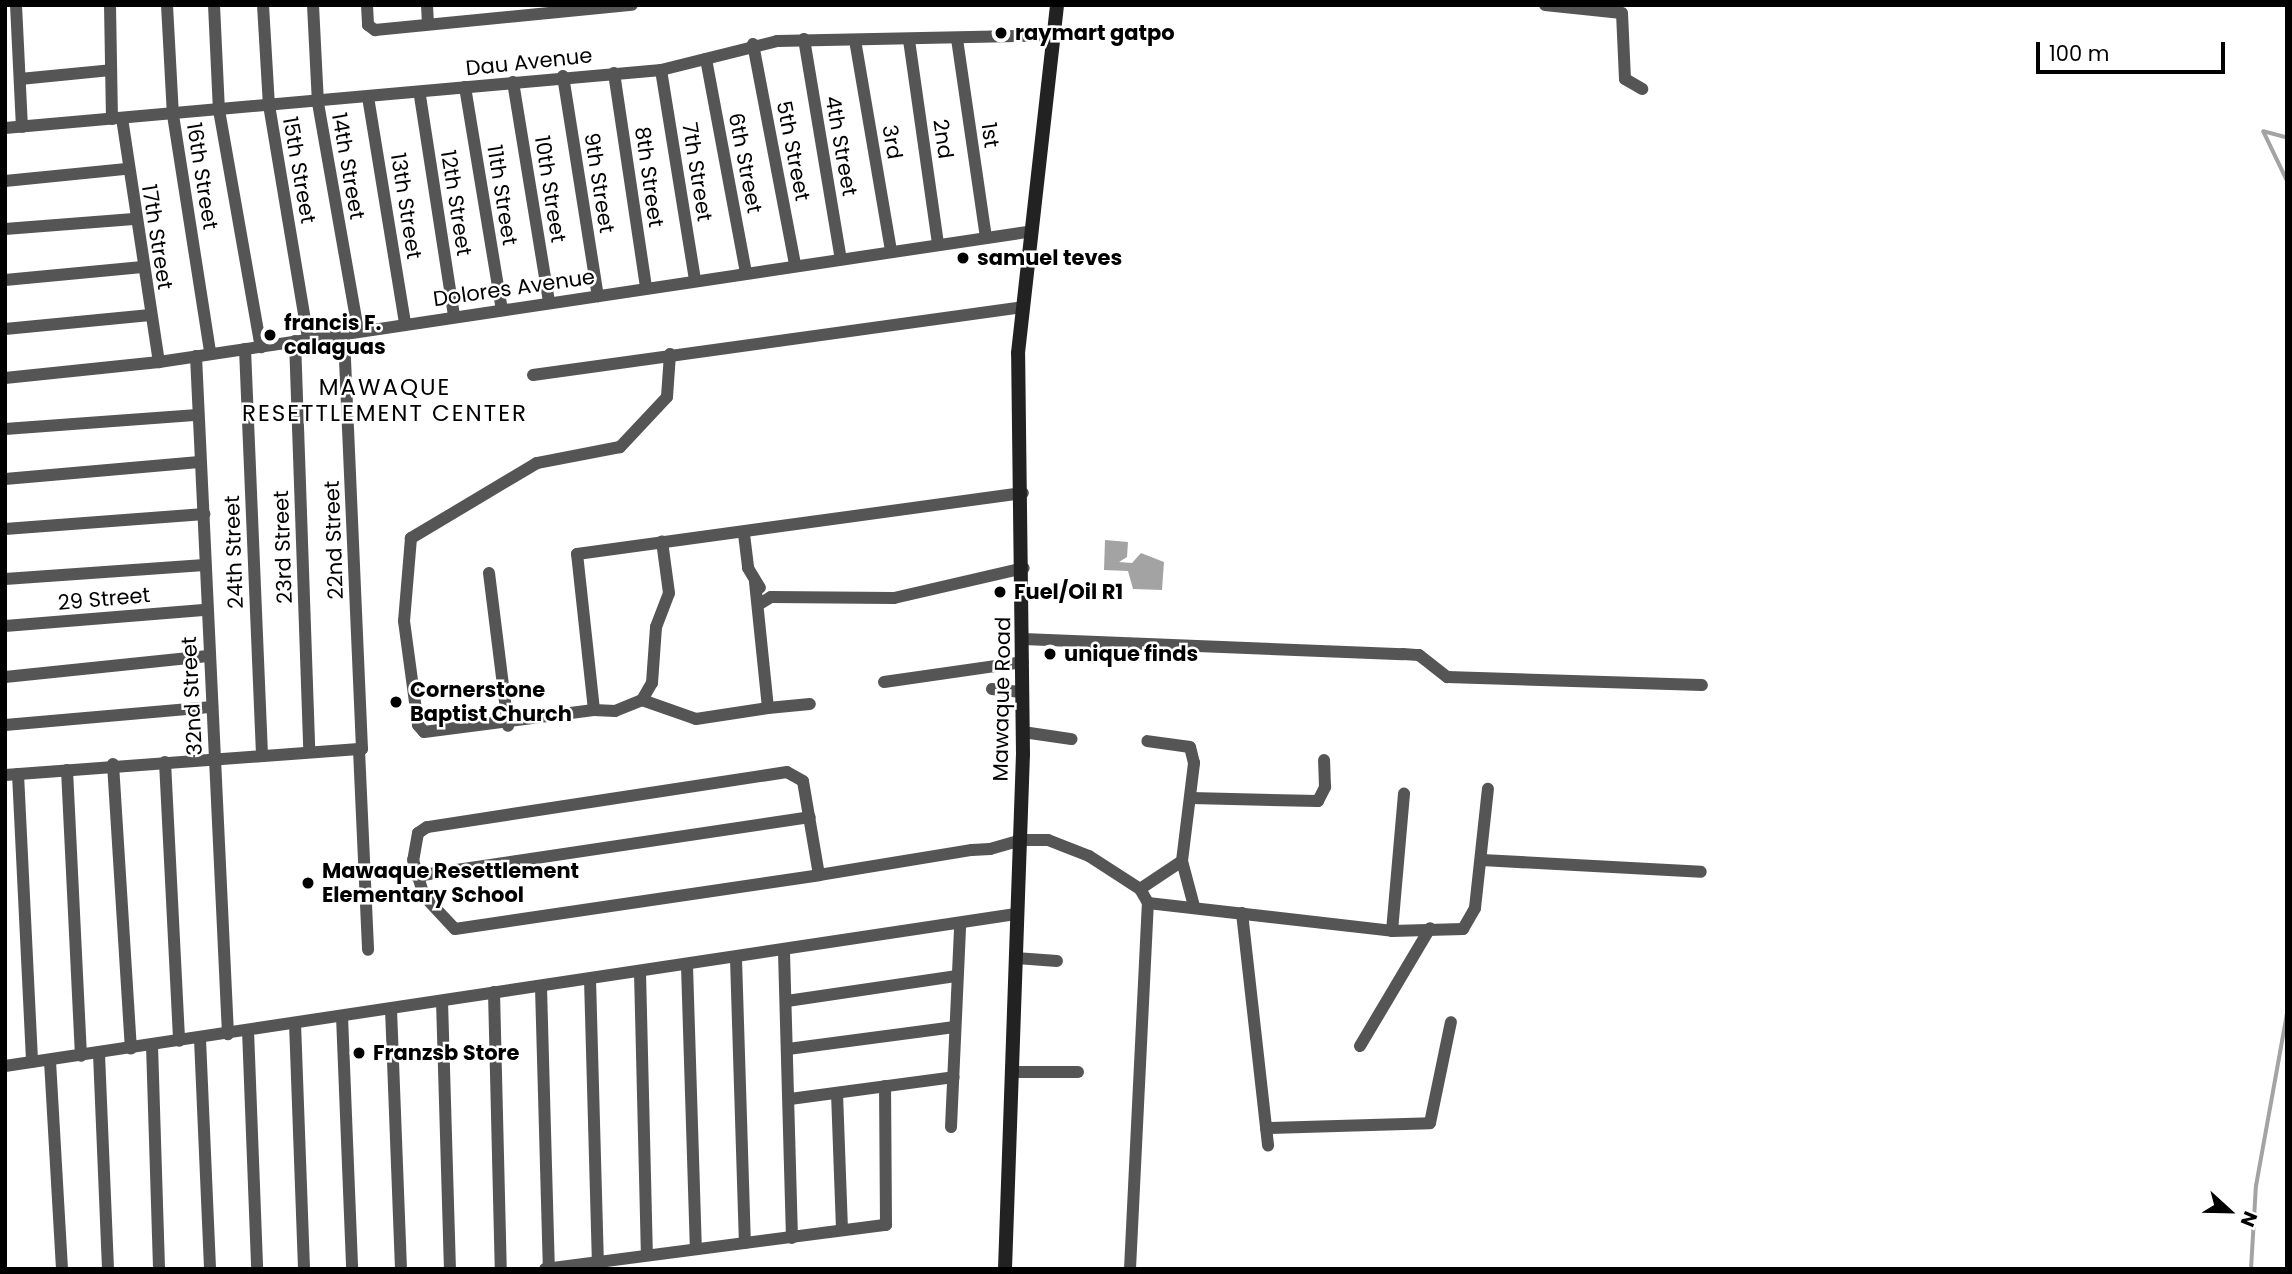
<!DOCTYPE html>
<style>
body{margin:0}
#map{position:relative;width:2292px;height:1274px;overflow:hidden;background:#fff;font-family:Poppins,sans-serif}
div>[style]{position:absolute}
.water>*{inset:0;background:#a3a3a3}
.stream>*{height:3.5px;margin:-1.75px;padding:0 1.75px;transform-origin:1.75px;border-radius:1.75px;background:#a3a3a3}
.street>*{height:12px;margin:-6px;padding:0 6px;transform-origin:6px;border-radius:6px;background:#555}
.secondary>*{height:14px;margin:-7px;padding:0 7px;transform-origin:7px;border-radius:7px;background:#222}
.dots>*{width:19px;height:19px;translate:-50% -50%;box-sizing:border-box;border:4px solid #fff;border-radius:50%}
span{translate:-50% -50%;white-space:nowrap;text-align:center;line-height:1.15;-webkit-text-stroke:5px #fff;paint-order:stroke}
.poi-label{font-size:21px;color:#000;font-weight:700}
.left{translate:0 -50%;text-align:left}
.street-label{font-size:21px;color:#000}
.neighbourhood-label{font-size:23px;color:#000;letter-spacing:2px}
.frame{position:absolute;inset:0;border:7px solid #000;pointer-events:none}
.north{position:absolute;left:2194px;top:1176px;width:70px;height:70px;-webkit-text-stroke:5px #fff;paint-order:stroke;rotate:112deg;font-size:19px;font-weight:700;line-height:28px;text-align:center;color:#000}
.north::after{content:'';display:block;margin:auto;width:24px;height:32px;background:#000;clip-path:polygon(50% 0,100% 100%,50% 72%,0 100%)}
.scale{position:absolute;left:2036px;top:42px;width:189px;height:32px;box-sizing:border-box;border:4px solid #000;border-top:0;padding-left:9px;font-size:21px;line-height:24px;white-space:nowrap;color:#000;-webkit-text-stroke:5px #fff;paint-order:stroke}
</style>
<div id="map">
<div class="water">
<i style="clip-path:polygon(1105px 540px,1128px 542px,1127px 557px,1119px 562px,1132px 563px,1141px 553px,1164px 562px,1162px 590px,1133px 589px,1128px 571px,1104px 570px)"></i>
</div>
<div class="stream">
<i style="left:2287px;top:138px;width:24px;rotate:-165deg"></i>
<i style="left:2264px;top:132px;width:53px;rotate:64.4deg"></i>
<i style="left:2251px;top:1269px;width:83px;rotate:-86.6deg"></i>
<i style="left:2256px;top:1186px;width:176px;rotate:-79.8deg"></i>
</div>
<div class="street">
<i style="left:16px;top:5px;width:122px;rotate:87.2deg"></i>
<i style="left:110px;top:5px;width:114px;rotate:89deg"></i>
<i style="left:167px;top:5px;width:110px;rotate:86.9deg"></i>
<i style="left:173px;top:115px;width:240px;rotate:81.1deg"></i>
<i style="left:214px;top:5px;width:105px;rotate:87.3deg"></i>
<i style="left:219px;top:110px;width:241px;rotate:80deg"></i>
<i style="left:263px;top:5px;width:100px;rotate:86.6deg"></i>
<i style="left:269px;top:105px;width:237px;rotate:80.5deg"></i>
<i style="left:313px;top:5px;width:98px;rotate:87.1deg"></i>
<i style="left:318px;top:103px;width:231px;rotate:80deg"></i>
<i style="left:367px;top:5px;width:20px;rotate:87deg"></i>
<i style="left:368px;top:25px;width:9px;rotate:36deg"></i>
<i style="left:375px;top:30px;width:258px;rotate:-5.6deg"></i>
<i style="left:427px;top:5px;width:18px;rotate:87deg"></i>
<i style="left:1545px;top:5px;width:77px;rotate:5.9deg"></i>
<i style="left:1622px;top:13px;width:66px;rotate:87.4deg"></i>
<i style="left:1625px;top:79px;width:20px;rotate:30deg"></i>
<i style="left:804px;top:39px;width:223px;rotate:80.5deg"></i>
<i style="left:957px;top:39px;width:200px;rotate:81.7deg"></i>
<i style="left:855px;top:40px;width:213px;rotate:80.3deg"></i>
<i style="left:909px;top:40px;width:207px;rotate:81.9deg"></i>
<i style="left:753px;top:44px;width:225px;rotate:79.2deg"></i>
<i style="left:706px;top:59px;width:218px;rotate:79.4deg"></i>
<i style="left:661px;top:70px;width:212px;rotate:80.8deg"></i>
<i style="left:614px;top:73px;width:217px;rotate:81.5deg"></i>
<i style="left:563px;top:76px;width:223px;rotate:81deg"></i>
<i style="left:20px;top:79px;width:91px;rotate:-5.6deg"></i>
<i style="left:513px;top:82px;width:223px;rotate:80.7deg"></i>
<i style="left:465px;top:87px;width:226px;rotate:80.6deg"></i>
<i style="left:420px;top:96px;width:223px;rotate:81.2deg"></i>
<i style="left:368px;top:97px;width:229px;rotate:80.7deg"></i>
<i style="left:122px;top:118px;width:247px;rotate:81.4deg"></i>
<i style="left:5px;top:128px;width:659px;rotate:-5.05deg"></i>
<i style="left:661px;top:70px;width:120px;rotate:-14deg"></i>
<i style="left:777px;top:41px;width:277px;rotate:-1.2deg"></i>
<i style="left:5px;top:181px;width:122px;rotate:-5.7deg"></i>
<i style="left:5px;top:229px;width:129px;rotate:-4.4deg"></i>
<i style="left:5px;top:280px;width:138px;rotate:-5.4deg"></i>
<i style="left:5px;top:329px;width:146px;rotate:-5.5deg"></i>
<i style="left:295px;top:341px;width:410px;rotate:88deg"></i>
<i style="left:245px;top:349px;width:405px;rotate:87.6deg"></i>
<i style="left:670px;top:354px;width:43px;rotate:94deg"></i>
<i style="left:667px;top:397px;width:69px;rotate:133.2deg"></i>
<i style="left:620px;top:447px;width:85px;rotate:169.1deg"></i>
<i style="left:537px;top:463px;width:147px;rotate:149.2deg"></i>
<i style="left:411px;top:538px;width:83px;rotate:94.8deg"></i>
<i style="left:404px;top:621px;width:105px;rotate:82.3deg"></i>
<i style="left:418px;top:725px;width:9px;rotate:49deg"></i>
<i style="left:424px;top:732px;width:171px;rotate:-7.4deg"></i>
<i style="left:594px;top:710px;width:157px;rotate:-96.2deg"></i>
<i style="left:577px;top:554px;width:450px;rotate:-7.8deg"></i>
<i style="left:196px;top:356px;width:679px;rotate:87.3deg"></i>
<i style="left:533px;top:375px;width:494px;rotate:-7.9deg"></i>
<i style="left:5px;top:378px;width:155px;rotate:-5.9deg"></i>
<i style="left:159px;top:362px;width:878px;rotate:-8.52deg"></i>
<i style="left:5px;top:429px;width:193px;rotate:-4.2deg"></i>
<i style="left:5px;top:479px;width:195px;rotate:-5deg"></i>
<i style="left:5px;top:529px;width:200px;rotate:-4.3deg"></i>
<i style="left:744px;top:534px;width:34px;rotate:83deg"></i>
<i style="left:748px;top:568px;width:23px;rotate:59deg"></i>
<i style="left:489px;top:573px;width:154px;rotate:82.9deg"></i>
<i style="left:5px;top:579px;width:200px;rotate:-4deg"></i>
<i style="left:758px;top:605px;width:15px;rotate:-32deg"></i>
<i style="left:771px;top:597px;width:123px;rotate:0.5deg"></i>
<i style="left:894px;top:598px;width:133px;rotate:-13deg"></i>
<i style="left:5px;top:626px;width:202px;rotate:-4.6deg"></i>
<i style="left:1023px;top:639px;width:380px;rotate:2.3deg"></i>
<i style="left:1403px;top:654px;width:16px;rotate:4deg"></i>
<i style="left:1419px;top:655px;width:36px;rotate:38deg"></i>
<i style="left:1447px;top:677px;width:255px;rotate:1.8deg"></i>
<i style="left:5px;top:677px;width:204px;rotate:-5.9deg"></i>
<i style="left:884px;top:682px;width:140px;rotate:-8.2deg"></i>
<i style="left:992px;top:689px;width:31px;rotate:6deg"></i>
<i style="left:642px;top:700px;width:57px;rotate:19.4deg"></i>
<i style="left:696px;top:719px;width:73px;rotate:-8.7deg"></i>
<i style="left:768px;top:708px;width:127px;rotate:-95.9deg"></i>
<i style="left:768px;top:708px;width:42px;rotate:-5.4deg"></i>
<i style="left:594px;top:710px;width:21px;rotate:3deg"></i>
<i style="left:615px;top:711px;width:29px;rotate:-22deg"></i>
<i style="left:642px;top:700px;width:20px;rotate:-60deg"></i>
<i style="left:652px;top:683px;width:56px;rotate:-85.9deg"></i>
<i style="left:656px;top:627px;width:36px;rotate:-69deg"></i>
<i style="left:669px;top:593px;width:52px;rotate:-97.7deg"></i>
<i style="left:5px;top:725px;width:208px;rotate:-5deg"></i>
<i style="left:1023px;top:732px;width:49px;rotate:8.3deg"></i>
<i style="left:359px;top:750px;width:200px;rotate:87.4deg"></i>
<i style="left:165px;top:762px;width:279px;rotate:87.1deg"></i>
<i style="left:113px;top:764px;width:285px;rotate:86.4deg"></i>
<i style="left:67px;top:770px;width:286px;rotate:87.2deg"></i>
<i style="left:18px;top:774px;width:288px;rotate:87.2deg"></i>
<i style="left:5px;top:775px;width:358px;rotate:-4.2deg"></i>
<i style="left:362px;top:749px;width:416px;rotate:-92.5deg"></i>
<i style="left:1191px;top:798px;width:127px;rotate:1.4deg"></i>
<i style="left:1318px;top:801px;width:16px;rotate:-63deg"></i>
<i style="left:1325px;top:787px;width:27px;rotate:-92deg"></i>
<i style="left:1482px;top:860px;width:219px;rotate:3.1deg"></i>
<i style="left:1182px;top:861px;width:47px;rotate:75.1deg"></i>
<i style="left:819px;top:875px;width:95px;rotate:-99.7deg"></i>
<i style="left:803px;top:781px;width:18px;rotate:-151deg"></i>
<i style="left:787px;top:772px;width:364px;rotate:171.3deg"></i>
<i style="left:427px;top:827px;width:11px;rotate:146deg"></i>
<i style="left:418px;top:833px;width:27px;rotate:100deg"></i>
<i style="left:413px;top:860px;width:38px;rotate:73deg"></i>
<i style="left:424px;top:896px;width:45px;rotate:46.8deg"></i>
<i style="left:455px;top:929px;width:368px;rotate:-8.4deg"></i>
<i style="left:819px;top:875px;width:155px;rotate:-9.3deg"></i>
<i style="left:972px;top:850px;width:18px;rotate:-3deg"></i>
<i style="left:990px;top:849px;width:32px;rotate:-16deg"></i>
<i style="left:1021px;top:840px;width:27px"></i>
<i style="left:1048px;top:840px;width:44px;rotate:21.3deg"></i>
<i style="left:1089px;top:856px;width:61px;rotate:32.9deg"></i>
<i style="left:1140px;top:889px;width:16px;rotate:60deg"></i>
<i style="left:1148px;top:903px;width:246px;rotate:6.5deg"></i>
<i style="left:1392px;top:931px;width:71px;rotate:-1.6deg"></i>
<i style="left:1463px;top:929px;width:24px;rotate:-60deg"></i>
<i style="left:1475px;top:908px;width:120px;rotate:-83.8deg"></i>
<i style="left:416px;top:876px;width:398px;rotate:-8.5deg"></i>
<i style="left:1140px;top:889px;width:50px;rotate:-33.7deg"></i>
<i style="left:1182px;top:861px;width:99px;rotate:-83deg"></i>
<i style="left:1194px;top:763px;width:16px;rotate:-104deg"></i>
<i style="left:1190px;top:747px;width:43px;rotate:-172.1deg"></i>
<i style="left:1242px;top:913px;width:234px;rotate:83.6deg"></i>
<i style="left:1392px;top:931px;width:138px;rotate:-85deg"></i>
<i style="left:784px;top:952px;width:286px;rotate:88.4deg"></i>
<i style="left:1015px;top:958px;width:42px;rotate:4.1deg"></i>
<i style="left:736px;top:959px;width:284px;rotate:88.2deg"></i>
<i style="left:687px;top:966px;width:281px;rotate:88.2deg"></i>
<i style="left:640px;top:972px;width:283px;rotate:88.6deg"></i>
<i style="left:590px;top:979px;width:285px;rotate:88.4deg"></i>
<i style="left:541px;top:987px;width:281px;rotate:88.4deg"></i>
<i style="left:494px;top:992px;width:277px;rotate:88.6deg"></i>
<i style="left:442px;top:1001px;width:268px;rotate:88.3deg"></i>
<i style="left:787px;top:1001px;width:172px;rotate:-8.4deg"></i>
<i style="left:391px;top:1009px;width:260px;rotate:87.8deg"></i>
<i style="left:342px;top:1016px;width:253px;rotate:87.7deg"></i>
<i style="left:295px;top:1023px;width:246px;rotate:87.9deg"></i>
<i style="left:248px;top:1030px;width:239px;rotate:87.8deg"></i>
<i style="left:200px;top:1039px;width:230px;rotate:87.5deg"></i>
<i style="left:152px;top:1045px;width:224px;rotate:88.2deg"></i>
<i style="left:1360px;top:1046px;width:137px;rotate:-59.3deg"></i>
<i style="left:788px;top:1049px;width:168px;rotate:-7.5deg"></i>
<i style="left:99px;top:1054px;width:215px;rotate:87.6deg"></i>
<i style="left:50px;top:1061px;width:208px;rotate:86.7deg"></i>
<i style="left:5px;top:1066px;width:1022px;rotate:-8.55deg"></i>
<i style="left:1014px;top:1072px;width:64px"></i>
<i style="left:837px;top:1093px;width:137px;rotate:87.9deg"></i>
<i style="left:790px;top:1099px;width:165px;rotate:-7.6deg"></i>
<i style="left:951px;top:1127px;width:201px;rotate:-87.4deg"></i>
<i style="left:1266px;top:1128px;width:164px;rotate:-1.7deg"></i>
<i style="left:1430px;top:1123px;width:103px;rotate:-78.3deg"></i>
<i style="left:545px;top:1269px;width:344px;rotate:-7.4deg"></i>
<i style="left:886px;top:1225px;width:139px;rotate:-90.4deg"></i>
<i style="left:1130px;top:1269px;width:366px;rotate:-87.2deg"></i>
</div>
<div class="secondary">
<i style="left:1005px;top:1269px;width:515px;rotate:-88deg"></i>
<i style="left:1023px;top:754px;width:401px;rotate:-90.7deg"></i>
<i style="left:1018px;top:353px;width:350px;rotate:-83.6deg"></i>
</div>
<div class="dots">
<i style="left:1001px;top:33px;background:#000"></i>
<i style="left:963px;top:258px;background:#000"></i>
<i style="left:270px;top:335px;background:#000"></i>
<i style="left:1000px;top:592px;background:#000"></i>
<i style="left:1050px;top:654px;background:#000"></i>
<i style="left:396px;top:702px;background:#000"></i>
<i style="left:308px;top:883px;background:#000"></i>
<i style="left:359px;top:1053px;background:#000"></i>
</div>
<div class="poi-label">
<span class="left" style="left:1015px;top:33px">raymart gatpo</span>
<span class="left" style="left:977px;top:258px">samuel teves</span>
<span class="left" style="left:284px;top:335px">francis F.<br>calaguas</span>
<span class="left" style="left:1014px;top:592px">Fuel/Oil R1</span>
<span class="left" style="left:1064px;top:654px">unique finds</span>
<span class="left" style="left:410px;top:702px">Cornerstone<br>Baptist Church</span>
<span class="left" style="left:322px;top:883px">Mawaque Resettlement<br>Elementary School</span>
<span class="left" style="left:373px;top:1053px">Franzsb Store</span>
</div>
<div class="street-label">
<span style="left:529px;top:62px;rotate:-6deg">Dau Avenue</span>
<span style="left:990px;top:135px;rotate:82deg">1st</span>
<span style="left:943px;top:139px;rotate:82deg">2nd</span>
<span style="left:892px;top:142px;rotate:80deg">3rd</span>
<span style="left:841px;top:146px;rotate:80deg">4th Street</span>
<span style="left:793px;top:151px;rotate:79deg">5th Street</span>
<span style="left:745px;top:163px;rotate:79deg">6th Street</span>
<span style="left:348px;top:166px;rotate:80deg">14th Street</span>
<span style="left:299px;top:170px;rotate:80deg">15th Street</span>
<span style="left:697px;top:172px;rotate:81deg">7th Street</span>
<span style="left:202px;top:176px;rotate:81deg">16th Street</span>
<span style="left:649px;top:177px;rotate:82deg">8th Street</span>
<span style="left:599px;top:183px;rotate:81deg">9th Street</span>
<span style="left:550px;top:189px;rotate:81deg">10th Street</span>
<span style="left:502px;top:195px;rotate:81deg">11th Street</span>
<span style="left:456px;top:203px;rotate:81deg">12th Street</span>
<span style="left:406px;top:206px;rotate:81deg">13th Street</span>
<span style="left:157px;top:237px;rotate:81deg">17th Street</span>
<span style="left:514px;top:288px;rotate:-8deg">Dolores Avenue</span>
<span style="left:334px;top:540px;rotate:-92deg">22nd Street</span>
<span style="left:283px;top:547px;rotate:-92deg">23rd Street</span>
<span style="left:234px;top:552px;rotate:-92deg">24th Street</span>
<span style="left:104px;top:599px;rotate:-5deg">29 Street</span>
<span style="left:192px;top:696px;rotate:-93deg">32nd Street</span>
<span style="left:1002px;top:699px;rotate:-89deg">Mawaque Road</span>
</div>
<div class="neighbourhood-label">
<span style="left:385px;top:400px">MAWAQUE<br>RESETTLEMENT CENTER</span>
</div>
<div class="frame"></div>
<div class="north">N</div>
<div class="scale">100 m</div>
</div>
